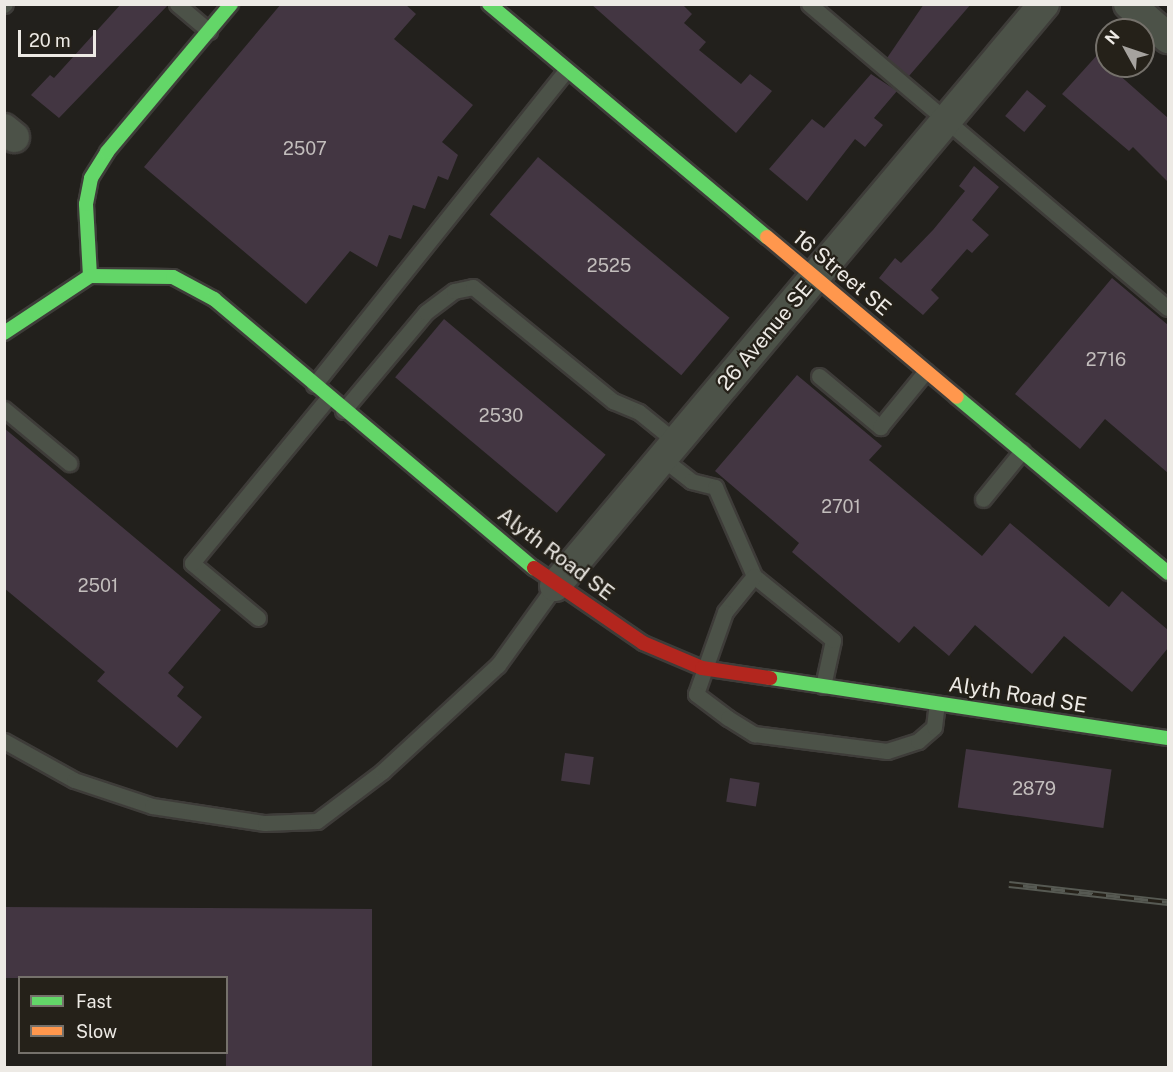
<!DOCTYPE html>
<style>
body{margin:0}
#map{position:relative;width:1173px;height:1072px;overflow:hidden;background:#22201c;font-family:"Public Sans",sans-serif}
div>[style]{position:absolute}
.building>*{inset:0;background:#433642;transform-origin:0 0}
.roads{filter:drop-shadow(2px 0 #3e3c39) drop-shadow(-2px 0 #3e3c39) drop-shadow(0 2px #3e3c39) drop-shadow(0 -2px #3e3c39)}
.lane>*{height:15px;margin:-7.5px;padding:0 7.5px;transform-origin:7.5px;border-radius:7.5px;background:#4c5248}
.street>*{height:30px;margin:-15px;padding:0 15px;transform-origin:15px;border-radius:15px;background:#4c5248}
.fast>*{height:14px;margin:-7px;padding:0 7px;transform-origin:7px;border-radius:7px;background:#63d668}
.slow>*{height:14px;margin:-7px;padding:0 7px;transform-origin:7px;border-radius:7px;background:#ff974d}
.jam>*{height:14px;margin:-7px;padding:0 7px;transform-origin:7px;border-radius:7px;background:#b3261e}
.rail>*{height:7px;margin-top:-3.5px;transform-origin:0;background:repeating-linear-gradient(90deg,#252119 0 14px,#575a53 0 28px);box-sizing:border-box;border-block:2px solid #575a53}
span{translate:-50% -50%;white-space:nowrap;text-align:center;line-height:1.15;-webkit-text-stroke:4.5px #252119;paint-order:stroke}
.number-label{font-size:18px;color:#c2bdbc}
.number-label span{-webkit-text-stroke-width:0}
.street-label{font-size:21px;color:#edeae5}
.frame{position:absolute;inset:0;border:6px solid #edeae5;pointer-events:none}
.legend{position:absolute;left:18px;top:976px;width:210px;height:78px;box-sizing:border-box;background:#252119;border:2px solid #75716b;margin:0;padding:8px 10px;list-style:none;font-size:18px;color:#edeae5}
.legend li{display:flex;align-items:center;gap:12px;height:30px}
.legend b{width:30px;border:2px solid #75716b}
.north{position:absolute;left:1095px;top:18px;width:60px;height:60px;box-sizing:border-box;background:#252119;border:2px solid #75716b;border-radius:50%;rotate:310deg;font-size:16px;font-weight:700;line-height:24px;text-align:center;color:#edeae5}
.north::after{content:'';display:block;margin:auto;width:21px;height:27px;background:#a6a39f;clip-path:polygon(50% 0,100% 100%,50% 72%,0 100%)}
.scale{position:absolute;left:18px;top:30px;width:78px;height:27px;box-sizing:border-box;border:3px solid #edeae5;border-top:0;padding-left:8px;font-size:18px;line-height:21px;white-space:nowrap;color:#edeae5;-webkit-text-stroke:4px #252119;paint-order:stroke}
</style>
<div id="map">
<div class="building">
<i style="clip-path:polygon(121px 4px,168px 5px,59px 118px,31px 95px,50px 75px,54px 78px)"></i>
<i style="clip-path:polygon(281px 4px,405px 4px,416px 14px,394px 39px,473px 105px,442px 142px,458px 155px,448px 180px,438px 176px,425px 209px,413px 205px,401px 239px,389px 235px,377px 267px,350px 251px,306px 304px,144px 167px)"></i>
<i style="clip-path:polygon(591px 4px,682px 4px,692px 14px,684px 23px,706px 42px,699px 50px,741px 84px,750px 74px,772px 91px,736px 133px)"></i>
<i style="clip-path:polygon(924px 4px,971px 4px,909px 76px,887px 58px)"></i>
<i style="clip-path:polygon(1099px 53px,1107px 66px,1119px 70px,1117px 73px,1168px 118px,1168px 182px,1133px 147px,1129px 151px,1062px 94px)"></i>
<i style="clip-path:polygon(871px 74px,897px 91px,874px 118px,883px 125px,865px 147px,855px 139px,807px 201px,769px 169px,812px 119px,824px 128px)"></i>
<i style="left:1027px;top:90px;width:25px;height:34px;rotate:40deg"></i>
<i style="left:538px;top:157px;width:250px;height:75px;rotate:40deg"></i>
<i style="clip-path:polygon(974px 166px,999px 187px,972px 220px,989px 235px,972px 253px,967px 249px,931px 290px,939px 298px,923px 315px,879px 278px,895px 258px,901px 263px,933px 230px,965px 191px,959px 186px)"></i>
<i style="clip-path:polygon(1112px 278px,1168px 325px,1168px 473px,1105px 419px,1080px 449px,1015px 394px)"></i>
<i style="left:444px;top:319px;width:211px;height:76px;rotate:40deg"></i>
<i style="clip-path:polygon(797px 375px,882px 446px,869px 460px,982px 556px,1010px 523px,1109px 607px,1122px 591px,1168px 630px,1168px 648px,1132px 692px,1064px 636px,1032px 674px,975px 625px,949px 656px,914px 626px,899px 643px,792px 552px,799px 543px,715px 471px)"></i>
<i style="clip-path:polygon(4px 428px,221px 610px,168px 673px,184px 687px,177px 696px,202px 717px,177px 748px,97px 681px,105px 672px,4px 588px)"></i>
<i style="left:966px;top:749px;width:147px;height:59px;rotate:8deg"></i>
<i style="left:565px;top:753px;width:29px;height:28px;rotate:8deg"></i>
<i style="left:730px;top:778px;width:30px;height:24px;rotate:9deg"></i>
<i style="clip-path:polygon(4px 907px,372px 909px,372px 1068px,226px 1068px,226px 978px,4px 978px)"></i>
</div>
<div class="roads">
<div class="lane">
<i style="left:177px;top:4px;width:42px;rotate:40.2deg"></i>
<i style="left:809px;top:4px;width:470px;rotate:40.3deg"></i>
<i style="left:4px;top:5px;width:1px;rotate:-45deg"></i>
<i style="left:819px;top:376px;width:80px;rotate:39.9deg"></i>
<i style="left:880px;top:427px;width:72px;rotate:-50.6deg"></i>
<i style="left:314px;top:385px;width:403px;rotate:-51.3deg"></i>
<i style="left:4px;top:409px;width:85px;rotate:39.7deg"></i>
<i style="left:343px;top:411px;width:129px;rotate:-50deg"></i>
<i style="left:426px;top:312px;width:35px;rotate:-37deg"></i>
<i style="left:454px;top:291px;width:19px;rotate:-12deg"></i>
<i style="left:473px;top:287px;width:181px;rotate:39.2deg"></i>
<i style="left:613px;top:401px;width:28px;rotate:23deg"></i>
<i style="left:639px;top:412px;width:48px;rotate:39deg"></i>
<i style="left:662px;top:458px;width:37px;rotate:38deg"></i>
<i style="left:691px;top:481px;width:25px;rotate:14deg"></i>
<i style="left:715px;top:487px;width:97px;rotate:66.3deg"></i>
<i style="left:983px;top:499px;width:62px;rotate:-50.9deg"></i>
<i style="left:258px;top:618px;width:86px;rotate:-140.2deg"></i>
<i style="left:192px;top:563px;width:214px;rotate:-50.5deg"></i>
<i style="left:823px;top:686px;width:47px;rotate:-77.7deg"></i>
<i style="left:833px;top:640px;width:102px;rotate:-141deg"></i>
<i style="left:754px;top:576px;width:46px;rotate:128.9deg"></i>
<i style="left:725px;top:612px;width:87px;rotate:109.5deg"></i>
<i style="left:696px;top:694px;width:40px;rotate:37deg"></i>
<i style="left:728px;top:718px;width:31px;rotate:32deg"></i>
<i style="left:754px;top:734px;width:134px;rotate:7.3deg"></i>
<i style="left:887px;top:751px;width:33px;rotate:-18deg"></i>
<i style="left:918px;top:741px;width:21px;rotate:-41deg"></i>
<i style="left:934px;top:727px;width:23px;rotate:-83deg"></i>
<i style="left:4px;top:741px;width:80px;rotate:29.1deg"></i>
<i style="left:74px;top:780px;width:82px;rotate:18.4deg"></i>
<i style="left:152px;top:806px;width:114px;rotate:8.6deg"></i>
<i style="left:265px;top:823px;width:52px;rotate:-2.2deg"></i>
<i style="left:317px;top:821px;width:83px;rotate:-37.1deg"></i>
<i style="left:383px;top:771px;width:156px;rotate:-42.7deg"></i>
<i style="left:498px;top:665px;width:97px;rotate:-54.2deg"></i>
</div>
<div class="street">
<i style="left:1129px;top:4px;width:52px;rotate:41.1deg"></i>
<i style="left:4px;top:129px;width:13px;rotate:39deg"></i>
<i style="left:555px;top:586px;width:760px;rotate:-49.96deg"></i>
</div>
<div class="fast">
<i style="left:489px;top:4px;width:363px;rotate:40deg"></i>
<i style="left:90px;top:276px;width:72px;rotate:-93.2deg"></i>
<i style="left:86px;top:204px;width:26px;rotate:-79deg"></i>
<i style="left:91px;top:178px;width:31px;rotate:-58deg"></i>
<i style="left:107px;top:152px;width:193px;rotate:-50deg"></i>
<i style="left:4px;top:333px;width:103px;rotate:-33.5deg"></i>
<i style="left:90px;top:276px;width:83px;rotate:0.7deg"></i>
<i style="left:173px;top:277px;width:47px;rotate:28.2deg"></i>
<i style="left:214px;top:299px;width:418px;rotate:40.1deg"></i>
<i style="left:957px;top:397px;width:275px;rotate:39.8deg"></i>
<i style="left:770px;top:678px;width:402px;rotate:8.6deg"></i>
</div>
<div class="slow">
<i style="left:767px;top:237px;width:248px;rotate:40.1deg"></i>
</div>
<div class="jam">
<i style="left:534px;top:568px;width:132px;rotate:34.5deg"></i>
<i style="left:643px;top:643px;width:64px;rotate:23deg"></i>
<i style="left:702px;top:668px;width:69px;rotate:8.4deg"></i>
</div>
</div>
<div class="rail">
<i style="left:1009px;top:884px;width:160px;rotate:6.5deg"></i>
</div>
<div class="number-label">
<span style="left:305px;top:149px">2507</span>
<span style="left:609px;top:266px">2525</span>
<span style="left:1106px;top:360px">2716</span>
<span style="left:501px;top:416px">2530</span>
<span style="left:841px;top:507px">2701</span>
<span style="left:98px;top:586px">2501</span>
<span style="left:1034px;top:789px">2879</span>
</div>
<div class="street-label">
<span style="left:842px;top:273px;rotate:40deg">16 Street SE</span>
<span style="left:765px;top:336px;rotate:-50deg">26 Avenue SE</span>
<span style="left:556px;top:554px;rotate:37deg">Alyth Road SE</span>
<span style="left:1018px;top:695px;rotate:9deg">Alyth Road SE</span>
</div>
<div class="frame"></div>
<ul class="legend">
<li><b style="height:8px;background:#63d668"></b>Fast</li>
<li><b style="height:8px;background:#ff974d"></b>Slow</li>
</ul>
<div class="north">N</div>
<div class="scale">20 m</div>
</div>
